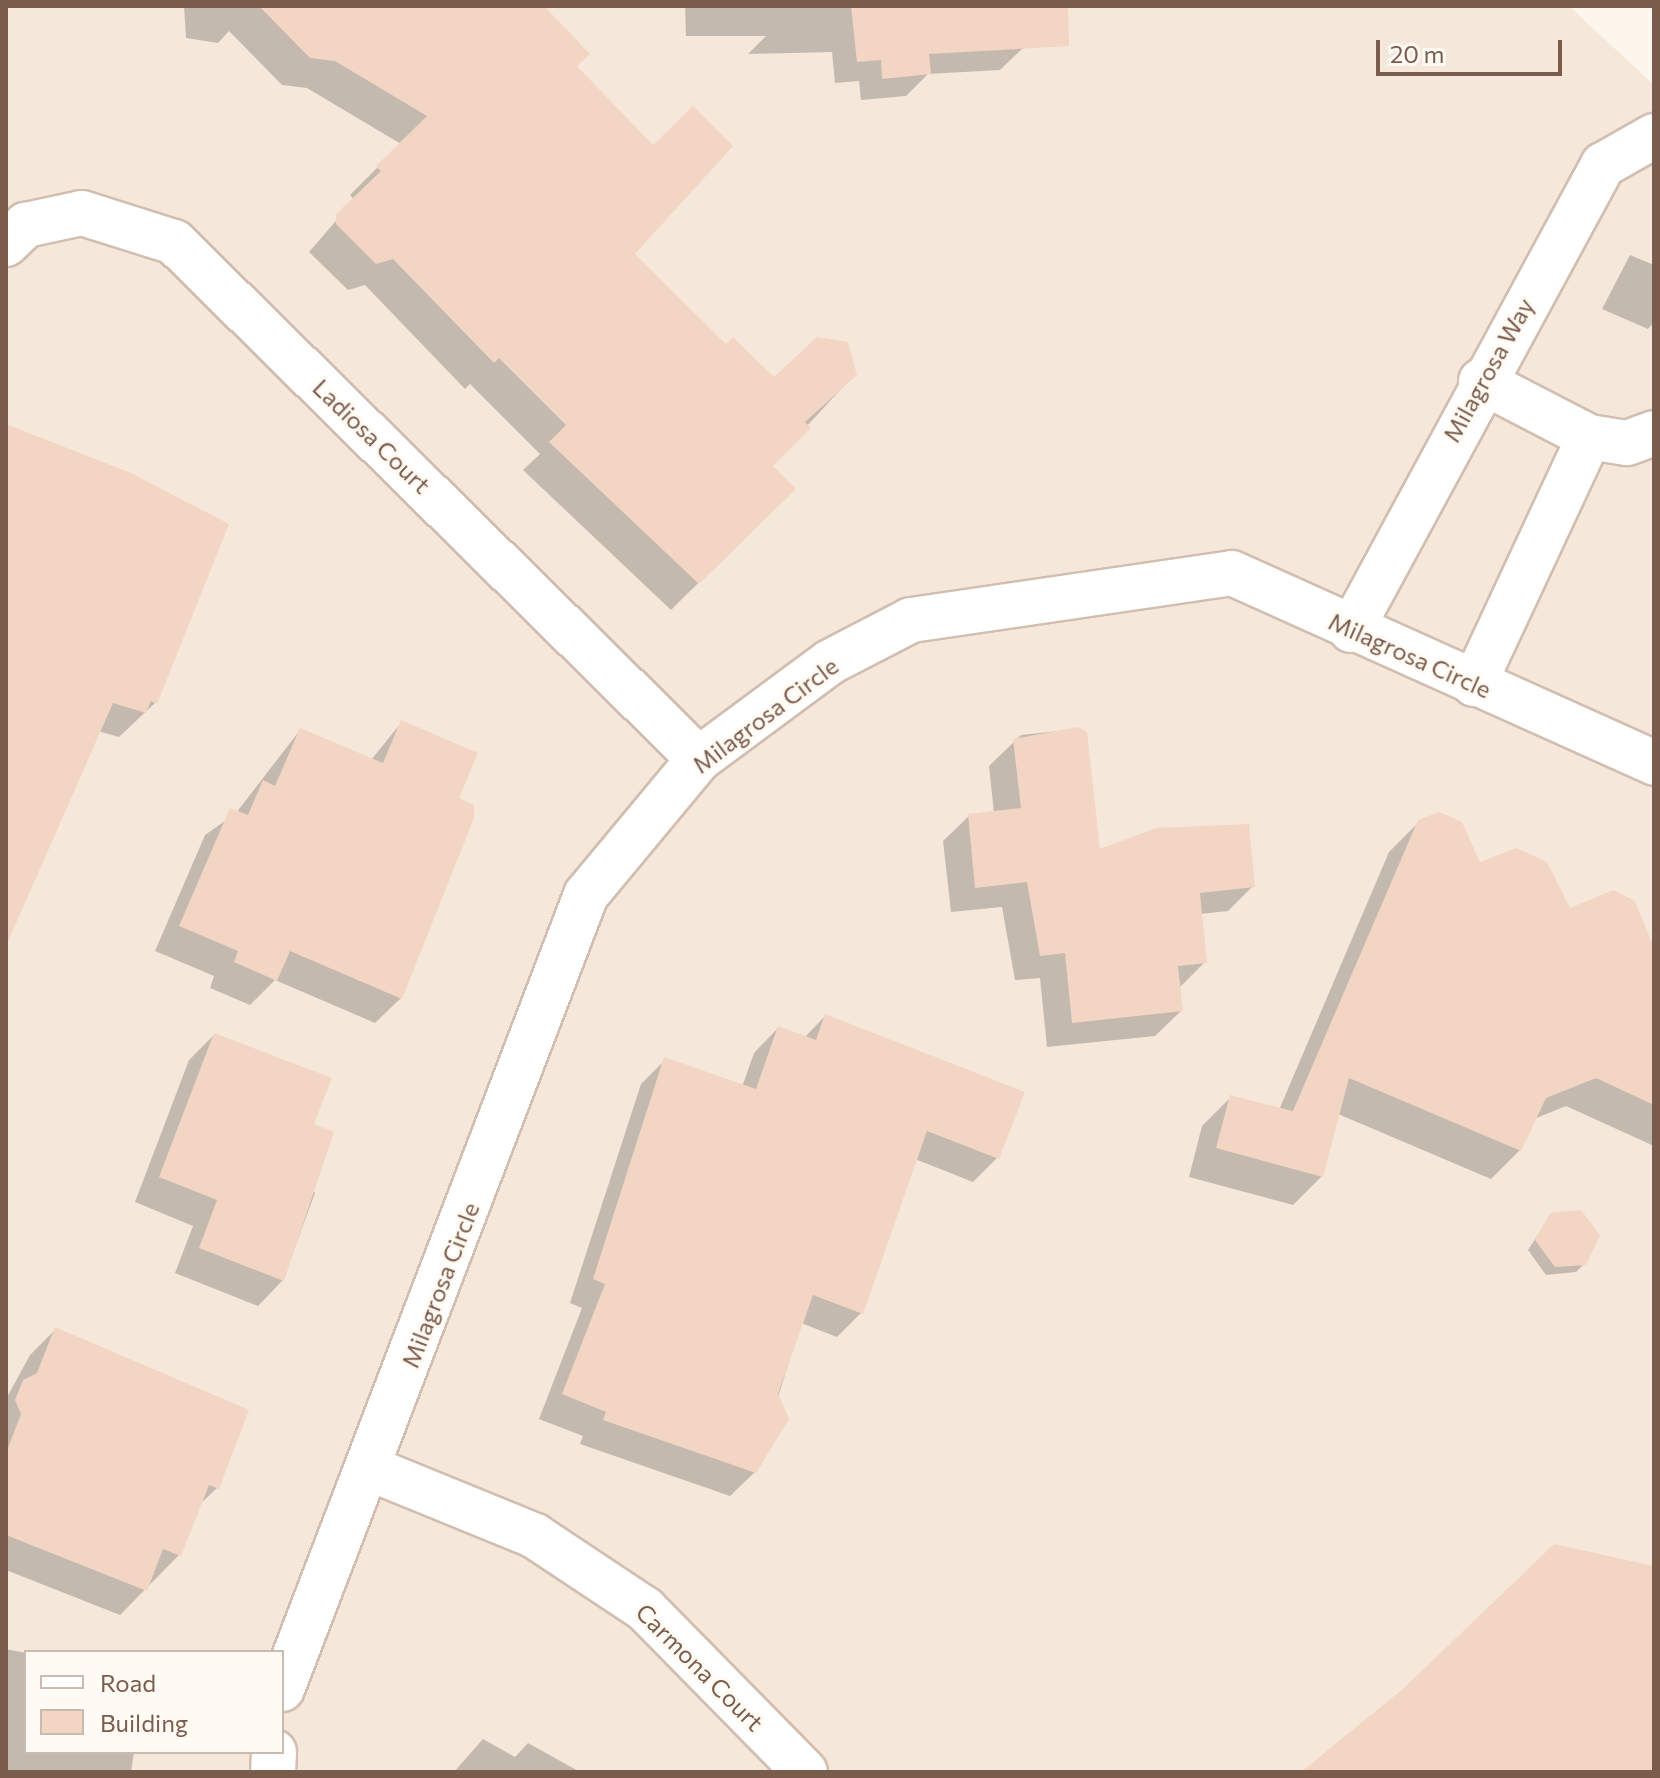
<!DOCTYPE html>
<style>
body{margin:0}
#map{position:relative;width:1660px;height:1778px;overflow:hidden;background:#fdf6ec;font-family:Commissioner,sans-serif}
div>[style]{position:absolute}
.residential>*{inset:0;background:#f5e8da}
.shadow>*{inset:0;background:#0003}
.building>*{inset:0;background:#f3d5c3}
.roads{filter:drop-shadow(2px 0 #d1beb0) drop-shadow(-2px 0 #d1beb0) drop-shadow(0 2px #d1beb0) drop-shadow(0 -2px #d1beb0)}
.minor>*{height:44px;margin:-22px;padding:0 22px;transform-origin:22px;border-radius:22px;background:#fff}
span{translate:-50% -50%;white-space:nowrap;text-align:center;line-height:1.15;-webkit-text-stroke:6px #fffaf3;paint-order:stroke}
.street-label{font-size:24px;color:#7a5c4d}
.frame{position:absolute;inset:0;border:8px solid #7a5c4d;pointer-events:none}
.legend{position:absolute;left:24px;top:1650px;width:260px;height:104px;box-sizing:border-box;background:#fffaf3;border:2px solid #cabbb1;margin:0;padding:10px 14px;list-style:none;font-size:24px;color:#7a5c4d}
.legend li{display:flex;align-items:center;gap:16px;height:40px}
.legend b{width:40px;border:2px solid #cabbb1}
.scale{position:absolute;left:1376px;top:40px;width:186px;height:36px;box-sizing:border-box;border:4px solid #7a5c4d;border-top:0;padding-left:10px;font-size:24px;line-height:28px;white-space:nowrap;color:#7a5c4d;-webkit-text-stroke:6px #fffaf3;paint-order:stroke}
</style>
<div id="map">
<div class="residential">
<i style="clip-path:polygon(evenodd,6px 6px,1569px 6px,1654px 85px,1654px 1772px,6px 1772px,6px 6px,26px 1652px,282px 1652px,282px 1752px,26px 1752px,26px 1652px)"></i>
</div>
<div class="shadow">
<i style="clip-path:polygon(184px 6px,468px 6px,575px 66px,632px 254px,726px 346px,774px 380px,855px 374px,770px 466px,793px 489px,671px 610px,523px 470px,540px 454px,470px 384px,465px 389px,365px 285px,348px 290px,309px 252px,354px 200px,350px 195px,401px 144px,307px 88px,282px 85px,229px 31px,218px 43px,186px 38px)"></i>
<i style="clip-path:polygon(685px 6px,1067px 6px,1000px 70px,928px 74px,906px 96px,861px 100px,859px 81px,835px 83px,832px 52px,748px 54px,766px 36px,686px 36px)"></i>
<i style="clip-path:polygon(1630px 255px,1654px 265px,1654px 322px,1648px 329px,1602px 309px)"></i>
<i style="clip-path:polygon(6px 433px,155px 703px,119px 737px,98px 731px,6px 933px)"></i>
<i style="clip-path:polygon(401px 723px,457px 799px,401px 998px,375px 1023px,275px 980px,250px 1005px,210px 988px,214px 976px,155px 951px,205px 835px,236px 813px,300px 730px,371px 760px)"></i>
<i style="clip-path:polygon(1078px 729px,1098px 851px,1253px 886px,1228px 911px,1200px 914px,1205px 962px,1180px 987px,1181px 1011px,1155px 1036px,1047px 1047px,1040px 978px,1015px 980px,1002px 907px,951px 912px,943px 841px,969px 816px,994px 813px,989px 766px,1021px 735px)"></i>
<i style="clip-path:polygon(1419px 822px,1479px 864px,1654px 954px,1654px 1146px,1566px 1106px,1534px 1119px,1520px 1150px,1491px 1179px,1338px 1114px,1322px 1176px,1293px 1205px,1189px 1177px,1202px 1126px,1231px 1097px,1279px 1110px,1389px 852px)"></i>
<i style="clip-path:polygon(825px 1016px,997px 1158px,973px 1182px,915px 1159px,861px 1313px,837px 1337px,801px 1323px,755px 1472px,730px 1496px,580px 1444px,583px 1436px,539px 1419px,582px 1308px,570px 1303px,641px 1084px,665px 1060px,742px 1087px,754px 1053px,778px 1028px,804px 1038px)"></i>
<i style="clip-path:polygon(214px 1035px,315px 1193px,283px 1280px,258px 1306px,175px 1273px,193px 1226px,135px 1202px,189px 1060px)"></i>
<i style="clip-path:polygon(1551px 1215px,1584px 1264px,1576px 1272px,1546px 1275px,1528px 1250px)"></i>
<i style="clip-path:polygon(55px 1330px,217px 1488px,198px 1506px,179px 1555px,120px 1615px,6px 1570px,6px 1399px,30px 1355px)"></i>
<i style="clip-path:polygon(6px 1649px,26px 1653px,26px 1752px,134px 1752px,131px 1772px,6px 1772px)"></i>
<i style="clip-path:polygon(483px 1739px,515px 1757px,528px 1743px,580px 1772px,454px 1772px)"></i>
</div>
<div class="building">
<i style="clip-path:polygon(259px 6px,544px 6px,590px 54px,577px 66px,653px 145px,693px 106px,733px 146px,635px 254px,726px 344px,733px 337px,774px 377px,817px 337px,848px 342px,857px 375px,805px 422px,811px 428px,773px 466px,796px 489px,699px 584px,549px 442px,566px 425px,499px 358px,494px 363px,393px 259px,376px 264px,336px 224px,336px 214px,381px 171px,376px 166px,427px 116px,335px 61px,310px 58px)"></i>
<i style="clip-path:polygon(851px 6px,1068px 6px,1069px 46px,929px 54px,931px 74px,882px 79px,881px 60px,857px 62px)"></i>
<i style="clip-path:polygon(6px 424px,131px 473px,229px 524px,157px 704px,151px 701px,146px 713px,113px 703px,6px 946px)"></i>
<i style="clip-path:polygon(401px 720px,478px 753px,459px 798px,474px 805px,474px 818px,402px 999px,290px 951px,277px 981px,234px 962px,238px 951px,179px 926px,230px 808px,248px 815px,263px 780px,275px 786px,300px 728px,383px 763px)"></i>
<i style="clip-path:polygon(1078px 727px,1087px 732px,1100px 849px,1156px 828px,1249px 824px,1255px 887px,1200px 893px,1207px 963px,1178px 966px,1183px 1011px,1072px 1023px,1065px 953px,1040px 956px,1027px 882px,975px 888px,968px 814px,1021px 808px,1013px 739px)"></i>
<i style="clip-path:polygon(1439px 812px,1462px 822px,1480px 862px,1516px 848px,1547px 862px,1570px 908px,1613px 890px,1635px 901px,1654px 948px,1654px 1105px,1596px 1078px,1546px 1098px,1521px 1151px,1349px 1078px,1323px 1177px,1216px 1148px,1230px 1095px,1293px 1111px,1418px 820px)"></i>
<i style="clip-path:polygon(825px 1014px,1025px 1092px,999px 1159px,927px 1131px,863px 1314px,813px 1295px,778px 1394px,789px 1419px,756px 1473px,603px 1420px,606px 1412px,562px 1394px,605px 1284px,593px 1279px,664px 1057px,756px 1089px,778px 1026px,816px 1040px)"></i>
<i style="clip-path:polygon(214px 1033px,332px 1078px,314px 1124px,334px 1132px,284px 1281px,199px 1248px,217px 1200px,159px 1177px)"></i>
<i style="clip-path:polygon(1581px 1210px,1600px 1235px,1586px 1265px,1555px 1267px,1535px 1240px,1550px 1213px)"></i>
<i style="clip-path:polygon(55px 1327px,249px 1410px,219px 1489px,209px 1485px,181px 1556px,163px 1549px,147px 1591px,6px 1535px,6px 1453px,21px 1414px,15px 1400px,23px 1380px,37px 1373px)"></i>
<i style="clip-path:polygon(1554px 1544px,1654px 1566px,1654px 1772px,1301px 1772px,1404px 1688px)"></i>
</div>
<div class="roads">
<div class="minor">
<i style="left:6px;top:244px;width:28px;rotate:-44deg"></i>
<i style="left:26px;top:225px;width:57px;rotate:-12.1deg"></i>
<i style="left:82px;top:213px;width:96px;rotate:17.5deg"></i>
<i style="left:174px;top:242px;width:737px;rotate:44.56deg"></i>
<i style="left:1481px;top:381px;width:122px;rotate:27.4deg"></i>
<i style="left:1351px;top:630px;width:529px;rotate:-61.55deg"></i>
<i style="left:1603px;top:165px;width:59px;rotate:-29.6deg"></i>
<i style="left:1474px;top:684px;width:272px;rotate:-65deg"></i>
<i style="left:1589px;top:437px;width:38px;rotate:9deg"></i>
<i style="left:1627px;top:443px;width:29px;rotate:-20deg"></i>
<i style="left:371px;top:1469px;width:177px;rotate:22.2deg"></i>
<i style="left:535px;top:1536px;width:132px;rotate:33.6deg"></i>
<i style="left:645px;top:1609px;width:228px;rotate:45.5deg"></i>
<i style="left:282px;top:1689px;width:850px;rotate:-69.05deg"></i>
<i style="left:586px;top:895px;width:177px;rotate:-50.3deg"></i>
<i style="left:699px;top:759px;width:163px;rotate:-36.5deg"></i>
<i style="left:830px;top:662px;width:91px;rotate:-27.4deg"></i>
<i style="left:911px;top:620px;width:324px;rotate:-8.3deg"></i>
<i style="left:1232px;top:573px;width:463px;rotate:24.2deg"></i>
<i style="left:273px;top:1772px;width:20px;rotate:-87deg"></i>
</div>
</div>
<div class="street-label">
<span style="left:1488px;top:370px;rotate:-61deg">Milagrosa Way</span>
<span style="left:372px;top:436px;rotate:44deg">Ladiosa Court</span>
<span style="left:1410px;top:655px;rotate:24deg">Milagrosa Circle</span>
<span style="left:765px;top:715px;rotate:-37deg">Milagrosa Circle</span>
<span style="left:440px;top:1285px;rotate:-69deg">Milagrosa Circle</span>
<span style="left:700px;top:1667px;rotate:45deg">Carmona Court</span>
</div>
<div class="frame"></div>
<ul class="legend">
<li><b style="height:10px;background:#fff"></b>Road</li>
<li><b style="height:22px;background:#f3d5c3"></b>Building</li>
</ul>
<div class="scale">20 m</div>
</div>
